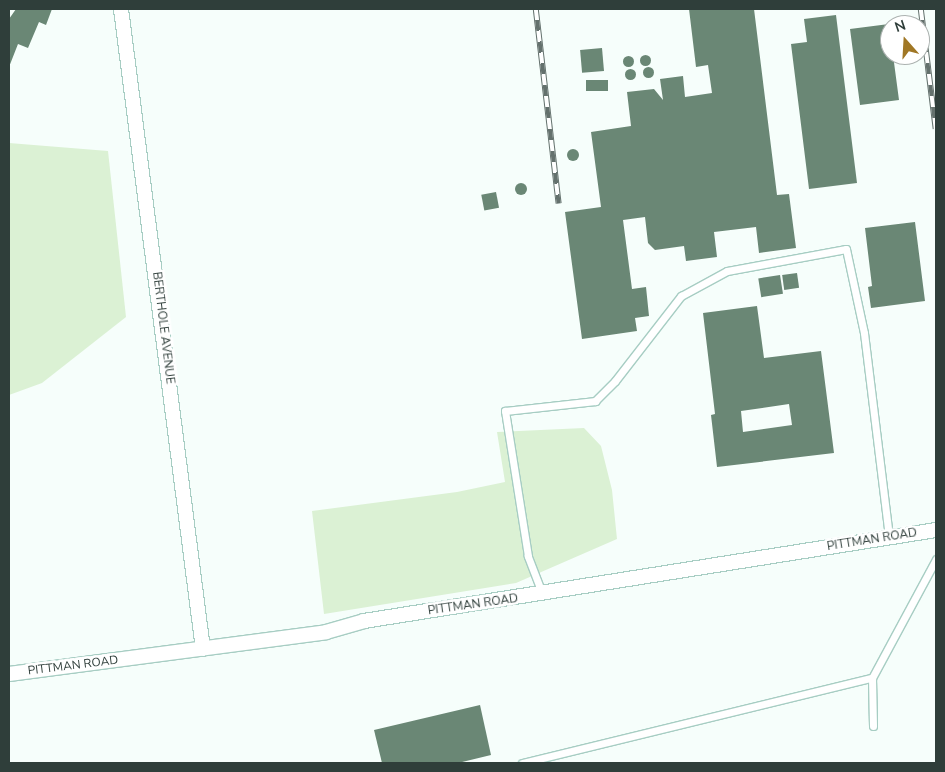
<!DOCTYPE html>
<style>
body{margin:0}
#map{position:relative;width:945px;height:772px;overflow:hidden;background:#f6fefb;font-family:"Nunito Sans",sans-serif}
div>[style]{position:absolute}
.green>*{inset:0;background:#dbf1d4}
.building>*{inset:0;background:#6a8775;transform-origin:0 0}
.round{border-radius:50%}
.roads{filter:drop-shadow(1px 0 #a7cdc3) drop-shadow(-1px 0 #a7cdc3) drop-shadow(0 1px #a7cdc3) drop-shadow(0 -1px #a7cdc3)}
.lane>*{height:7px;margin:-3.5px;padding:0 3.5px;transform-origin:3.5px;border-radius:3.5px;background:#fff}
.street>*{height:14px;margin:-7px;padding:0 7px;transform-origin:7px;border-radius:7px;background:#fff}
.rail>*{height:5.5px;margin-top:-2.75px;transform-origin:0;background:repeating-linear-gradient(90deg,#fff 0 11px,#64716d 0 22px);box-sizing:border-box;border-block:1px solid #64716d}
span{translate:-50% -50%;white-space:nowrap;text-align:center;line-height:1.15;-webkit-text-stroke:5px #fff;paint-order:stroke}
.street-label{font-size:12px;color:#2f3e3a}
.frame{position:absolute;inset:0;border:10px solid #2f3e3a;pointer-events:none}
.north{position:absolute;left:880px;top:15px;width:50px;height:50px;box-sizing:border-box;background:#fff;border:1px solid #acb2b0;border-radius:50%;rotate:341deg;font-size:14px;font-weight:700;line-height:20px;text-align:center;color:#2f3e3a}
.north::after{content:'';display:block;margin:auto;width:18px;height:22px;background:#a07725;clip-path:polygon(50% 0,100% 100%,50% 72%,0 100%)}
</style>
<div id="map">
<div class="green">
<i style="clip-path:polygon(9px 143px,108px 151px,126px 317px,42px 383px,9px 395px)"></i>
<i style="clip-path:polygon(584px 428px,601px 446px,612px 490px,617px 539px,516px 583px,324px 614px,312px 511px,457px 492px,505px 482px,497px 432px)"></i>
</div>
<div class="building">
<i style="clip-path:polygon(16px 9px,52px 9px,46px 25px,39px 22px,28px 48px,18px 44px,9px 67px,9px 19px)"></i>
<i style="clip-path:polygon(689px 9px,754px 9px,777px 195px,789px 194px,796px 248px,759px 253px,756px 227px,714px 232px,717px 257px,686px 261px,684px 246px,655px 250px,648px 243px,645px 217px,623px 220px,632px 289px,646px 287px,649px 316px,635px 318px,637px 331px,582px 339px,565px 212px,601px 207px,591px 132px,631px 126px,627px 92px,654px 89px,663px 100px,660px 79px,683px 76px,685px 97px,712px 93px,708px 65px,696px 67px)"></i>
<i style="clip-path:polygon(836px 15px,857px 183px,809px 189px,791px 44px,807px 42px,804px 19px)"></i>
<i style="clip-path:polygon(889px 24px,890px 55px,893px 55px,899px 100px,860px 105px,850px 29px)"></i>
<i style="left:602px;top:48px;width:23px;height:22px;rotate:85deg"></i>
<i class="round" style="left:639.5px;top:54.5px;width:11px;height:11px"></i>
<i class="round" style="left:622.5px;top:55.5px;width:11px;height:11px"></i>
<i class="round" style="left:642.5px;top:66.5px;width:11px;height:11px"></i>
<i class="round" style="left:624.5px;top:68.5px;width:11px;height:11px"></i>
<i style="left:608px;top:80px;width:11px;height:22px;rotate:90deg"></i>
<i class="round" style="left:567px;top:149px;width:12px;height:12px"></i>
<i class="round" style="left:515px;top:183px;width:12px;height:12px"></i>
<i style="left:496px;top:192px;width:16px;height:15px;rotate:79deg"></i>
<i style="clip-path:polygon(915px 222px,925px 301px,871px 308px,868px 287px,872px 286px,865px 228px)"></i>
<i style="left:797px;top:273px;width:15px;height:15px;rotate:82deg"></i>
<i style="left:780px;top:275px;width:19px;height:22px;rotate:81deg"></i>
<i style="clip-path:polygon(evenodd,757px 306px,764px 358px,821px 351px,834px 453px,717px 467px,711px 415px,715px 414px,703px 313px,757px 306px,789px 404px,792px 425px,743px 432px,741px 411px,789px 404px)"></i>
<i style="clip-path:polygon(480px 705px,491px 755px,458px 763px,382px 763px,374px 730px)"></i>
</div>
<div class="roads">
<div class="lane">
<i style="left:542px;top:593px;width:40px;rotate:-111deg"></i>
<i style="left:528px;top:556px;width:147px;rotate:-99deg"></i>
<i style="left:505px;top:411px;width:91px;rotate:-6.3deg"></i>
<i style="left:595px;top:401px;width:28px;rotate:-45deg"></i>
<i style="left:615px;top:381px;width:108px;rotate:-52.2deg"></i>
<i style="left:681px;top:296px;width:52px;rotate:-28.5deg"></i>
<i style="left:727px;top:271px;width:121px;rotate:-10.5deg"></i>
<i style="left:846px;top:249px;width:86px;rotate:77.9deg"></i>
<i style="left:864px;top:333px;width:206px;rotate:83deg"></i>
<i style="left:872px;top:678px;width:48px;rotate:88.8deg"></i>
<i style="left:522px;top:763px;width:360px;rotate:-13.7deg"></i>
<i style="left:872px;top:678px;width:135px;rotate:-61.7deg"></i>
</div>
<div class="street">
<i style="left:121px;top:9px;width:645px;rotate:82.7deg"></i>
<i style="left:9px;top:674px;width:320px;rotate:-7.5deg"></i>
<i style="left:326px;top:632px;width:40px;rotate:-16deg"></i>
<i style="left:364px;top:621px;width:579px;rotate:-9.04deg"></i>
</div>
</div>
<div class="rail">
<i style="left:536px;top:9px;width:196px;rotate:83.3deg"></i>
<i style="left:921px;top:9px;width:121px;rotate:82.9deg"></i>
</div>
<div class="street-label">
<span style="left:163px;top:328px;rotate:83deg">BERTHOLE AVENUE</span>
<span style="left:872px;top:540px;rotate:-9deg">PITTMAN ROAD</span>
<span style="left:473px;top:605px;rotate:-8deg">PITTMAN ROAD</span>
<span style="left:73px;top:666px;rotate:-7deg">PITTMAN ROAD</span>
</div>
<div class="frame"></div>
<div class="north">N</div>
</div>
